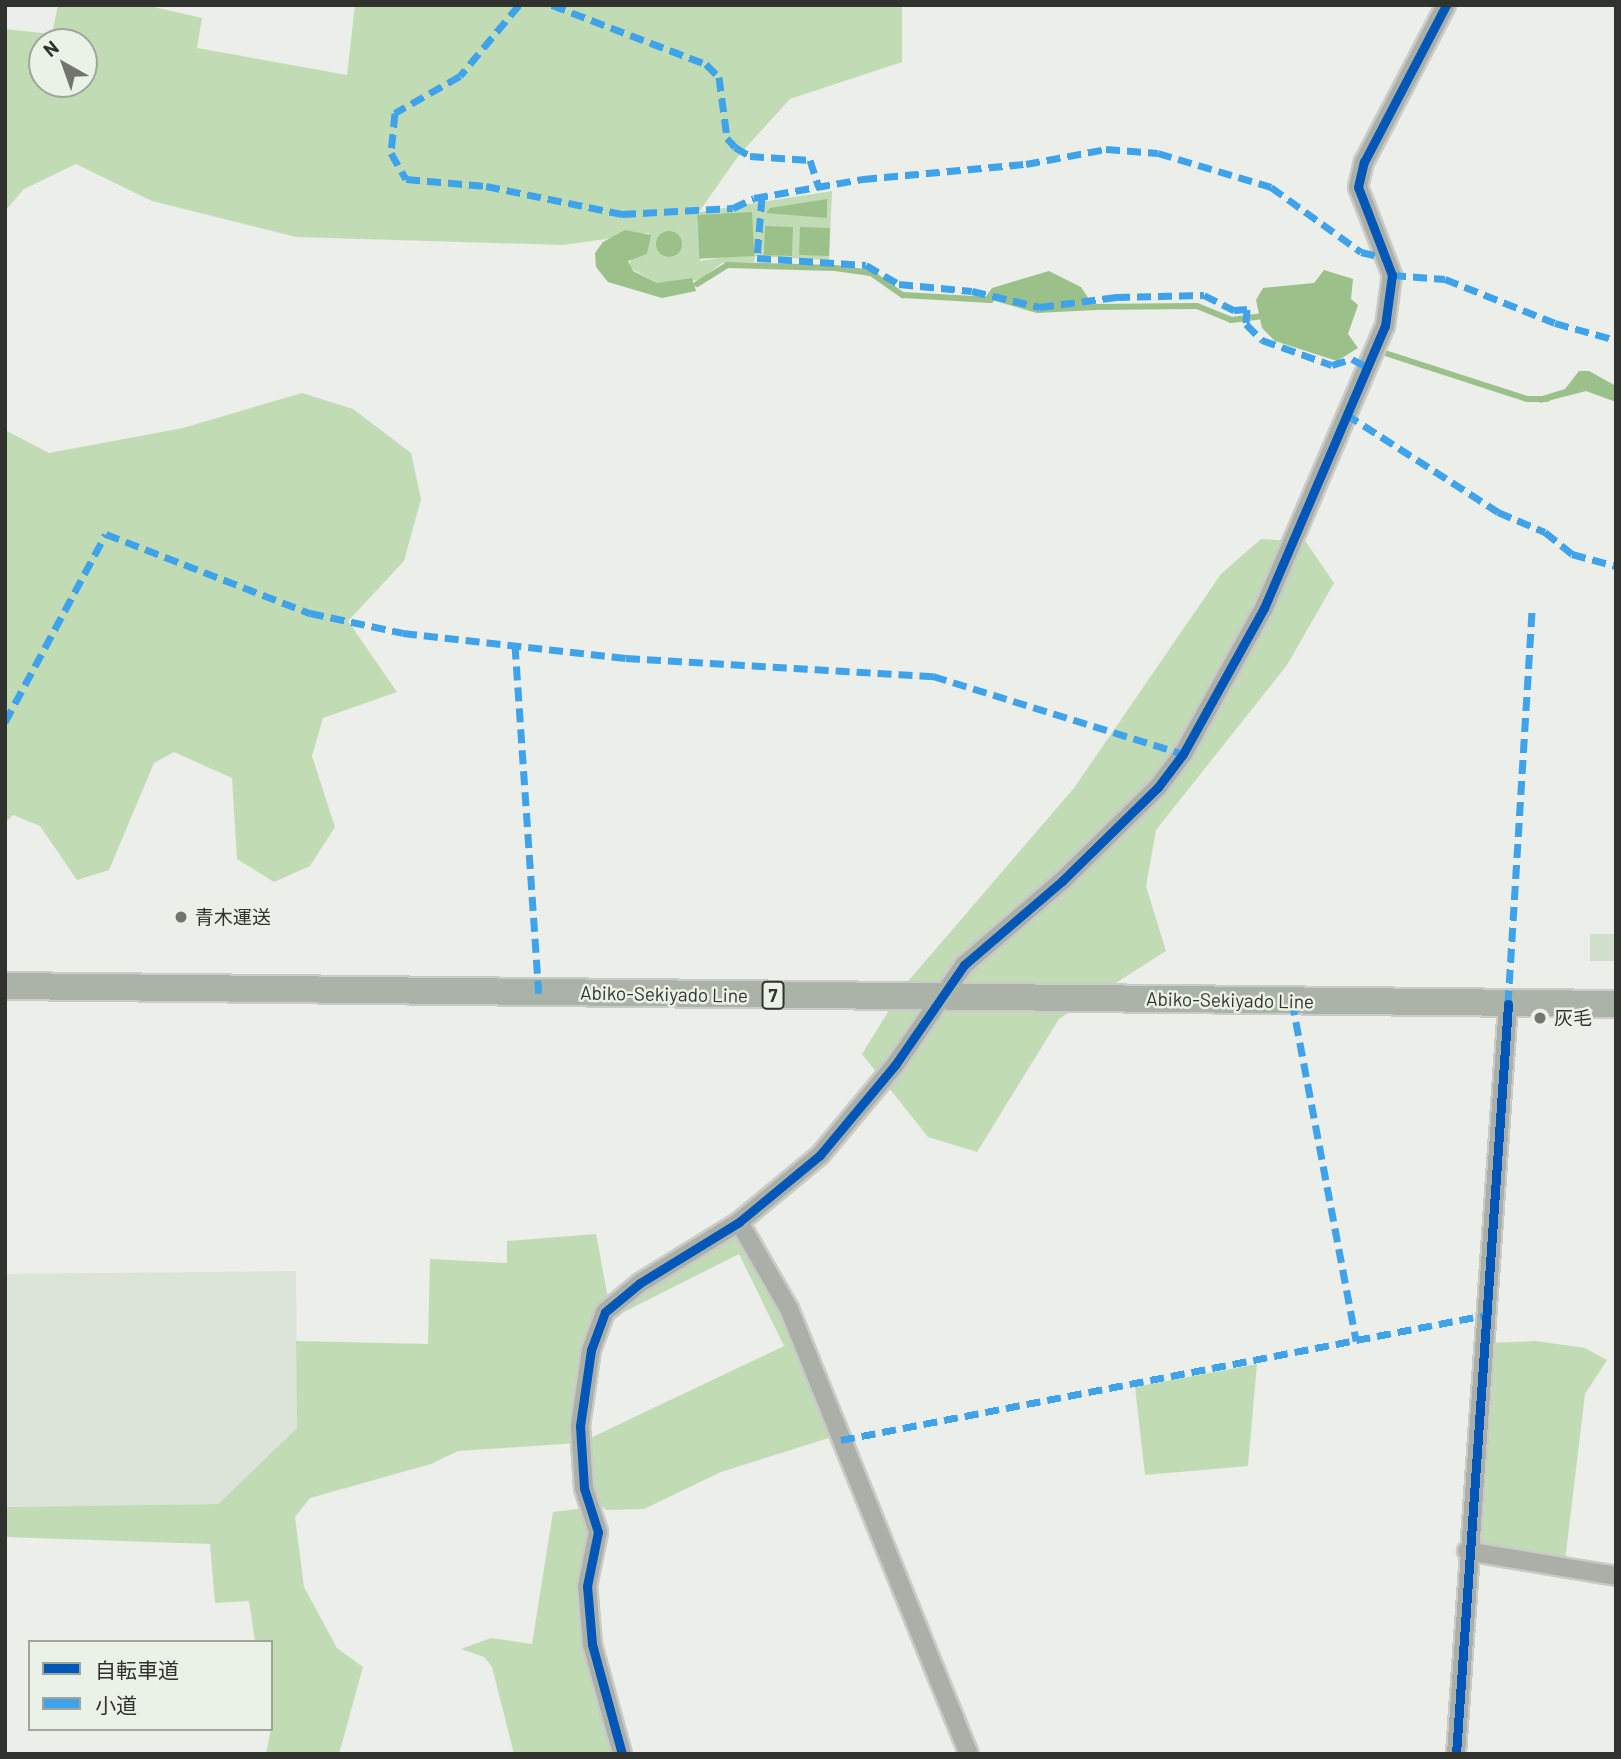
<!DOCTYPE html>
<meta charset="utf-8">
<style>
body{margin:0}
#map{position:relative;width:1621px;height:1759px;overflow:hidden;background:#ebeee9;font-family:Barlow,"Noto Sans JP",sans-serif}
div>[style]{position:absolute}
.built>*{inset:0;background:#dce4d9}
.green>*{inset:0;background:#c1dcb5}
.water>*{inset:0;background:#9cc08a;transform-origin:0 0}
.round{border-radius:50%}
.stream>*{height:6px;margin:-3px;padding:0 3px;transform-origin:3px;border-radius:3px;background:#9cc08a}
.building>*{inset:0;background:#d2decc;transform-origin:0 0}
.roads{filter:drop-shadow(2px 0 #c9cbc8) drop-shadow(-2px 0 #c9cbc8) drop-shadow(0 2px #c9cbc8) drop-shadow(0 -2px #c9cbc8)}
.minor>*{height:18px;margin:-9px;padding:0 9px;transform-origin:9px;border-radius:9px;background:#aab0a7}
.primary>*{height:26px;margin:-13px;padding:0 13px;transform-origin:13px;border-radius:13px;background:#abb2a8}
.quiet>*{height:7px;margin-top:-3.5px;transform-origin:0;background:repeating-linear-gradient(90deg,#3ea3eb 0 14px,transparent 0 21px)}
.cycleway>*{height:9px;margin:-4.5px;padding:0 4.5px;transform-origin:4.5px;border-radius:4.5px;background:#0057b8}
.dots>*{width:19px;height:19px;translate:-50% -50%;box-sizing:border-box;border:4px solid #eaf1e6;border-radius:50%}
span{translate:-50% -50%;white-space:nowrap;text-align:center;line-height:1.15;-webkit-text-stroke:5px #eaf1e6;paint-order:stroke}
.shield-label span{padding:2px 5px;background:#eaf1e6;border:2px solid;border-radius:5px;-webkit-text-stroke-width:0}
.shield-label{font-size:18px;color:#30322e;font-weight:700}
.poi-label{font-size:19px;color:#30322e}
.left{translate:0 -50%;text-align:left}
.street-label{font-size:19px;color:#30322e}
.frame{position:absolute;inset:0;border:7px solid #30322e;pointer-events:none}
.legend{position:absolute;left:28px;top:1640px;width:245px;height:91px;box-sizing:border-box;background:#eaf1e6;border:2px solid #a0a59c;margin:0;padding:9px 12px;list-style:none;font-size:21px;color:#30322e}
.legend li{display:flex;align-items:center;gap:14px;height:35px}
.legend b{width:35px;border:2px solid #a0a59c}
.north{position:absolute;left:28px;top:28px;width:70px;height:70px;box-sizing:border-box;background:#eaf1e6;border:2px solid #a0a59c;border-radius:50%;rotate:320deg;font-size:19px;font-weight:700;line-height:28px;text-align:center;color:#30322e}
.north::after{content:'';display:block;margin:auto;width:24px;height:32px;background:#71746f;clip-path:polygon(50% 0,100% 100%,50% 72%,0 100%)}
</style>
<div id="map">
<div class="built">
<i style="clip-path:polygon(296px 1271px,297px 1428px,218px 1504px,5px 1507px,5px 1274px)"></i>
</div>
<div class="green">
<i style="clip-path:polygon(evenodd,58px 5px,145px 5px,202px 18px,197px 48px,347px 75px,355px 5px,902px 5px,902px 62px,790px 99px,739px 155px,699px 212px,832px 191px,829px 260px,755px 256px,754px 262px,722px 263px,700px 280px,657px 283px,628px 267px,632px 257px,647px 254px,649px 233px,563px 245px,296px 237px,152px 201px,76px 164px,24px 189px,5px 211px,5px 29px,52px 34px,58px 5px,42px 42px,84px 42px,84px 84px,42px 84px,42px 42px,58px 5px,697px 219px,731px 256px,700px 261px,697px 219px)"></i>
<i style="clip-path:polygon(302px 393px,353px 409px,411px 453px,421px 499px,404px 561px,348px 621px,397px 692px,323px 718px,312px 756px,335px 827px,310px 866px,274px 882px,237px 859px,232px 778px,174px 752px,154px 763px,109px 870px,77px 880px,40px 826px,13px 815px,5px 823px,5px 430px,49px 453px,183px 428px)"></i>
<i style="clip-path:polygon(1261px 539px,1306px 542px,1334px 583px,1287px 665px,1156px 830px,1146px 886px,1166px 951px,1059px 1019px,977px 1152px,928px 1137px,862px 1054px,904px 986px,1074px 788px,1221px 574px)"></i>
<i style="clip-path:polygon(735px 1230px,783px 1308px,832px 1437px,721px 1472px,644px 1509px,606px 1510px,592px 1498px,584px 1441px,784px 1346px,739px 1254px,608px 1320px,618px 1305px)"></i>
<i style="clip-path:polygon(596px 1234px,609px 1303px,577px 1443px,458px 1451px,431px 1464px,310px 1498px,295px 1517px,304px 1587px,337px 1648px,363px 1667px,339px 1754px,266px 1754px,271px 1729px,271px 1642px,255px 1642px,249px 1601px,215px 1603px,210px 1544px,5px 1537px,5px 1507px,218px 1504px,297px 1428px,296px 1341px,428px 1344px,430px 1259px,507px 1263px,507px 1241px)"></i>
<i style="clip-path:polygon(1536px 1341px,1585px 1348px,1607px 1360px,1585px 1394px,1565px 1561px,1477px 1547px,1487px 1343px)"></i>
<i style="clip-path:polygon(1257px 1364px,1248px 1466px,1145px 1475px,1135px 1387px)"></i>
<i style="clip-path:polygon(584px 1508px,591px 1520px,585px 1570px,617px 1754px,514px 1754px,492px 1667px,484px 1657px,461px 1649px,491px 1638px,532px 1644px,553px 1512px)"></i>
</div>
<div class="water">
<i style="clip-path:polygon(827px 199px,827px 218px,766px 213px,770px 208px)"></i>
<i style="left:752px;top:212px;width:44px;height:55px;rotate:87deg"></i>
<i style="left:793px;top:227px;width:29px;height:28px;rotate:92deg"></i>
<i style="left:800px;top:227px;width:30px;height:28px;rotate:2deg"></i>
<i style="clip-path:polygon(625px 230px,651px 235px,647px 254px,628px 261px,633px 271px,657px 283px,692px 278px,696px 291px,662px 298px,608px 282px,596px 267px,595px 253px,603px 242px)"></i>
<i class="round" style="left:656px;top:231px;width:26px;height:26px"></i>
<i style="clip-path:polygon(1324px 270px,1353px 279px,1351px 299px,1358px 305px,1348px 334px,1358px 348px,1337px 361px,1275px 341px,1262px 328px,1256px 300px,1263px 288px,1314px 283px)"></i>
<i style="clip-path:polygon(1049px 271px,1081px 287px,1096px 310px,1037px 313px,985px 298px,992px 288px)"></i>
<i style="clip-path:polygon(1579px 371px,1589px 371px,1616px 386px,1616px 402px,1586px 391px,1540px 403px,1539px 397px,1565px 389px)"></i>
</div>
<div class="stream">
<i style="left:697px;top:284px;width:36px;rotate:-32deg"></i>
<i style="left:727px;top:265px;width:108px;rotate:1.6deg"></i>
<i style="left:835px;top:268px;width:36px;rotate:8deg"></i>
<i style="left:871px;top:273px;width:39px;rotate:35deg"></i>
<i style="left:903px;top:295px;width:88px;rotate:3.3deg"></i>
<i style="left:1091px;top:307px;width:106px;rotate:-0.5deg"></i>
<i style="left:1197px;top:306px;width:37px;rotate:22deg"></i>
<i style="left:1231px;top:320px;width:35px;rotate:-7deg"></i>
<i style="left:1385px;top:353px;width:149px;rotate:17.9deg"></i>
<i style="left:1527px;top:399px;width:20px"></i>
</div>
<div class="building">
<i style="left:1616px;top:934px;width:27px;height:26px;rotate:90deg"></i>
</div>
<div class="roads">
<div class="minor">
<i style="left:739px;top:1222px;width:100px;rotate:60.1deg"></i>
<i style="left:789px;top:1309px;width:480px;rotate:68deg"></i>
<i style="left:1467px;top:1551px;width:151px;rotate:9.5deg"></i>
<i style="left:622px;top:1754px;width:114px;rotate:-105.3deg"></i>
<i style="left:592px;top:1644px;width:58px;rotate:-94.9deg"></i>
<i style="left:587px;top:1586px;width:55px;rotate:-78.5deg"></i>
<i style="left:598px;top:1532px;width:46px;rotate:-107.7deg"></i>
<i style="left:584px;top:1488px;width:62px;rotate:-93.7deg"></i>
<i style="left:580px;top:1426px;width:77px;rotate:-81.8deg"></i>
<i style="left:591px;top:1350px;width:40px;rotate:-69.8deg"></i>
<i style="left:605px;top:1312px;width:45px;rotate:-39.6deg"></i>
<i style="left:640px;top:1283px;width:116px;rotate:-31.6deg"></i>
<i style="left:739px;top:1222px;width:105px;rotate:-39.6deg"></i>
<i style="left:820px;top:1155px;width:117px;rotate:-50.2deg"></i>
<i style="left:895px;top:1065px;width:121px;rotate:-55.4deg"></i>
<i style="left:964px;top:965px;width:129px;rotate:-40.6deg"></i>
<i style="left:1062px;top:881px;width:134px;rotate:-44.4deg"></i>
<i style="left:1158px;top:787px;width:41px;rotate:-52.9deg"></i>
<i style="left:1183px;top:754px;width:167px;rotate:-61deg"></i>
<i style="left:1264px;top:608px;width:307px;rotate:-66.8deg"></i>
<i style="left:1385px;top:326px;width:51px;rotate:-82.2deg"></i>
<i style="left:1392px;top:275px;width:94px;rotate:-111.1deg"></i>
<i style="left:1358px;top:187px;width:26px;rotate:-77deg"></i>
<i style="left:1364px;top:162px;width:177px;rotate:-62.4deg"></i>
<i style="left:1456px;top:1754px;width:752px;rotate:-86.03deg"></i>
</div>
<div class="primary">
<i style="left:5px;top:986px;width:1611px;rotate:0.64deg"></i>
</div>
</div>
<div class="quiet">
<i style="left:519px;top:5px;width:92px;rotate:129.7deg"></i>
<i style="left:460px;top:76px;width:75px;rotate:150.4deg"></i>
<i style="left:395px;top:113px;width:40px;rotate:95.7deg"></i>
<i style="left:391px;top:153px;width:30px;rotate:60deg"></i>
<i style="left:406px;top:179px;width:80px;rotate:5deg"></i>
<i style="left:486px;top:186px;width:139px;rotate:11.6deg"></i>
<i style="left:622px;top:214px;width:111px;rotate:-3.1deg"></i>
<i style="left:733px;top:208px;width:23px;rotate:-25deg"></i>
<i style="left:754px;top:198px;width:111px;rotate:-9.9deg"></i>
<i style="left:863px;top:179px;width:164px;rotate:-5.3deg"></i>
<i style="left:1026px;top:164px;width:81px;rotate:-10.6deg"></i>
<i style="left:1106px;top:149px;width:52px;rotate:4.4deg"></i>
<i style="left:1158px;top:153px;width:118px;rotate:16.7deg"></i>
<i style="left:1271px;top:187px;width:111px;rotate:35.8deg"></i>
<i style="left:1361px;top:252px;width:23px;rotate:13deg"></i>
<i style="left:552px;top:5px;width:165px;rotate:21deg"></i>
<i style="left:706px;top:64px;width:18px;rotate:45deg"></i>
<i style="left:719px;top:77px;width:62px;rotate:82.5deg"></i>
<i style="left:727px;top:138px;width:12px;rotate:48deg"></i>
<i style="left:735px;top:147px;width:17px;rotate:31deg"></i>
<i style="left:750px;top:156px;width:60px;rotate:3.8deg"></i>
<i style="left:810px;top:160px;width:28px;rotate:72deg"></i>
<i style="left:762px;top:197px;width:61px;rotate:94.7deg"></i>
<i style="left:757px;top:258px;width:109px;rotate:3.7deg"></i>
<i style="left:866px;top:265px;width:38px;rotate:30deg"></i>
<i style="left:899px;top:284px;width:73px;rotate:5.5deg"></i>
<i style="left:972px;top:291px;width:70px;rotate:13.2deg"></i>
<i style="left:1040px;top:307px;width:77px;rotate:-7.5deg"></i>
<i style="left:1116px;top:297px;width:88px;rotate:-1.3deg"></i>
<i style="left:1204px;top:295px;width:34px;rotate:27deg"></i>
<i style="left:1234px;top:310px;width:13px;rotate:-4deg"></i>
<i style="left:1247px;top:309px;width:15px;rotate:94deg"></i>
<i style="left:1246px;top:324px;width:23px;rotate:45deg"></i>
<i style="left:1262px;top:340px;width:74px;rotate:19.7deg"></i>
<i style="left:1332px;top:365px;width:21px;rotate:-17deg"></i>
<i style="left:1352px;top:359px;width:17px;rotate:28deg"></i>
<i style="left:1392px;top:275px;width:53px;rotate:4.3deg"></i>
<i style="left:1445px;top:279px;width:118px;rotate:21.8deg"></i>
<i style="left:1555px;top:323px;width:63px;rotate:15.6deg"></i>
<i style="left:1346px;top:414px;width:181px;rotate:32.8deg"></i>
<i style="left:1498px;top:512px;width:51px;rotate:23.1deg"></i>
<i style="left:1545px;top:532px;width:35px;rotate:39deg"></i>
<i style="left:1572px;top:554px;width:46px;rotate:15.3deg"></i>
<i style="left:515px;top:645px;width:349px;rotate:86.1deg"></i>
<i style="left:5px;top:722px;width:213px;rotate:-61.8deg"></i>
<i style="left:106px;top:534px;width:219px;rotate:21.2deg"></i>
<i style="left:310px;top:613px;width:95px;rotate:12.1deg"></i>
<i style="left:403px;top:633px;width:224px;rotate:6.4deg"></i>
<i style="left:626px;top:658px;width:308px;rotate:3.4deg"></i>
<i style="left:933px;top:676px;width:262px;rotate:17.3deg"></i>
<i style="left:1292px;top:1001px;width:346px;rotate:79.3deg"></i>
<i style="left:1508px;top:1004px;width:397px;rotate:-86.5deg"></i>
<i style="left:841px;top:1440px;width:656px;rotate:-10.98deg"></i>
</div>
<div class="cycleway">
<i style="left:622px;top:1754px;width:114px;rotate:-105.3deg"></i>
<i style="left:592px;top:1644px;width:58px;rotate:-94.9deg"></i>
<i style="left:587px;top:1586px;width:55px;rotate:-78.5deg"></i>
<i style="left:598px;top:1532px;width:46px;rotate:-107.7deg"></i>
<i style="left:584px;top:1488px;width:62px;rotate:-93.7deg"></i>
<i style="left:580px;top:1426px;width:77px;rotate:-81.8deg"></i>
<i style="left:591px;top:1350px;width:40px;rotate:-69.8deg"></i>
<i style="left:605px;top:1312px;width:45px;rotate:-39.6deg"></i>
<i style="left:640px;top:1283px;width:116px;rotate:-31.6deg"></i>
<i style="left:739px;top:1222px;width:105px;rotate:-39.6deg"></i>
<i style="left:820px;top:1155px;width:117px;rotate:-50.2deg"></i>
<i style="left:895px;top:1065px;width:121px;rotate:-55.4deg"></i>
<i style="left:964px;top:965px;width:129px;rotate:-40.6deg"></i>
<i style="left:1062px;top:881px;width:134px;rotate:-44.4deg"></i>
<i style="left:1158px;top:787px;width:41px;rotate:-52.9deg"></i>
<i style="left:1183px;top:754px;width:167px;rotate:-61deg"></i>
<i style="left:1264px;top:608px;width:307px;rotate:-66.8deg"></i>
<i style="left:1385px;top:326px;width:51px;rotate:-82.2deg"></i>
<i style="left:1392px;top:275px;width:94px;rotate:-111.1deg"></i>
<i style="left:1358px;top:187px;width:26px;rotate:-77deg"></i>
<i style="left:1364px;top:162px;width:177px;rotate:-62.4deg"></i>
<i style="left:1456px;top:1754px;width:752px;rotate:-86.03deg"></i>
</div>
<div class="dots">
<i style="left:181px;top:917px;background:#71746f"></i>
<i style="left:1540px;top:1018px;background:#71746f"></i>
</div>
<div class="shield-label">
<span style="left:773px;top:995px">7</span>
</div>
<div class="poi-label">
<span class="left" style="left:195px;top:917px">青木運送</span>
<span class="left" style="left:1554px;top:1018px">灰毛</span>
</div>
<div class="street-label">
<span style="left:664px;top:994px;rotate:1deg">Abiko-Sekiyado Line</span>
<span style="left:1230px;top:1000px;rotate:1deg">Abiko-Sekiyado Line</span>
</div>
<div class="frame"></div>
<ul class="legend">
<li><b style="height:9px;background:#0057b8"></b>自転車道</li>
<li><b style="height:9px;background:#3ea3eb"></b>小道</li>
</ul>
<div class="north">N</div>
</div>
